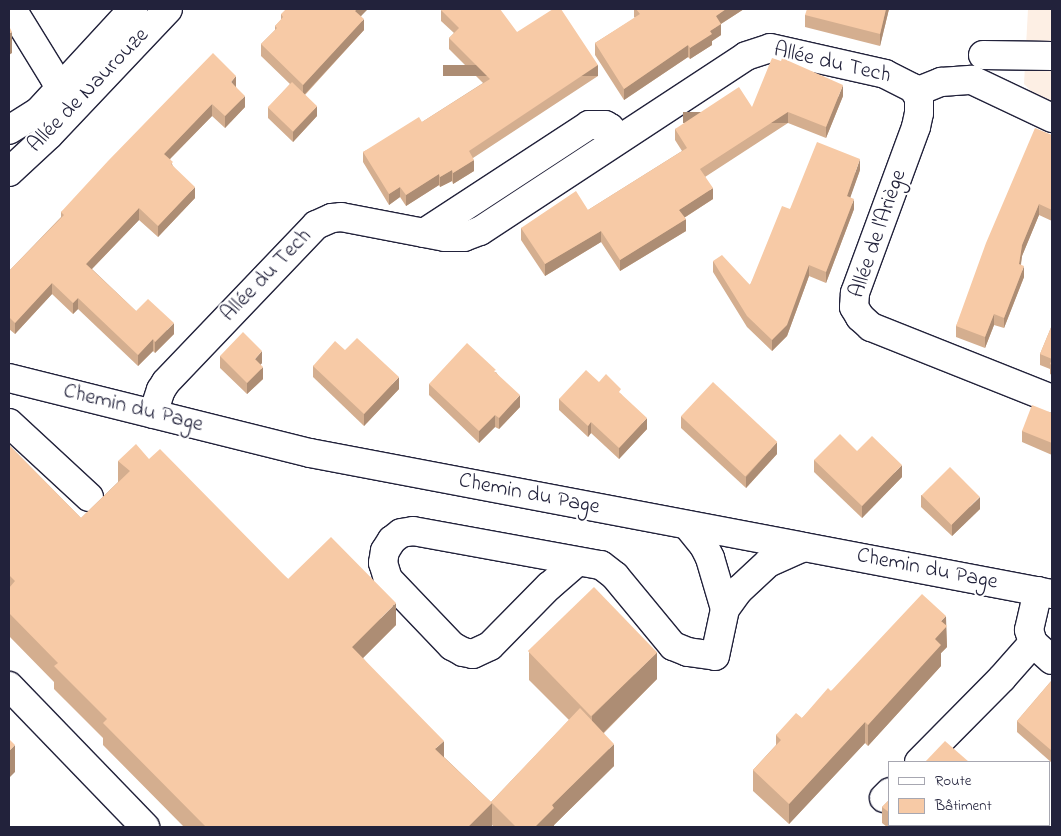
<!DOCTYPE html>
<meta charset="utf-8">
<style>
body{margin:0}
#map{position:relative;width:1061px;height:836px;overflow:hidden;background:#fff;font-family:"Indie Flower",sans-serif}
div>[style]{position:absolute}
.built>*{inset:0;background:#fdefe4}
.roads{filter:drop-shadow(1px 0 #22223b) drop-shadow(-1px 0 #22223b) drop-shadow(0 1px #22223b) drop-shadow(0 -1px #22223b)}
.minor>*{height:28px;margin:-14px;padding:0 14px;transform-origin:14px;border-radius:14px;background:#fff}
.wall>*{inset:0;background:#d4ae8f}
.shaded-wall>*{inset:0;background:#ad8d74;transform-origin:0 0}
.building>*{inset:0;background:#f7caa6;transform-origin:0 0}
span{translate:-50% -50%;white-space:nowrap;text-align:center;line-height:1.15;-webkit-text-stroke:4px #fff;paint-order:stroke}
.street-label{font-size:22px;color:#22223b}
.frame{position:absolute;inset:0;border:10px solid #22223b;pointer-events:none}
.legend{position:absolute;left:888px;top:761px;width:162px;height:65px;box-sizing:border-box;background:#fff;border:1px solid #a7a7b1;margin:0;padding:6px 9px;list-style:none;font-size:15px;color:#22223b}
.legend li{display:flex;align-items:center;gap:10px;height:25px}
.legend b{width:25px;border:1px solid #a7a7b1}
</style>
<div id="map">
<div class="built">
<i style="clip-path:polygon(1028px 9px,1052px 9px,1052px 104px,1039px 99px,1024px 84px)"></i>
</div>
<div class="roads">
<div class="minor">
<i style="left:12px;top:9px;width:82px;rotate:58.4deg"></i>
<i style="left:55px;top:79px;width:10px;rotate:45deg"></i>
<i style="left:983px;top:55px;width:69px;rotate:0.8deg"></i>
<i style="left:916px;top:92px;width:27px;rotate:-22deg"></i>
<i style="left:941px;top:82px;width:31px;rotate:-4deg"></i>
<i style="left:972px;top:80px;width:89px;rotate:25.4deg"></i>
<i style="left:9px;top:130px;width:36px;rotate:-32deg"></i>
<i style="left:39px;top:111px;width:139px;rotate:-47.3deg"></i>
<i style="left:9px;top:172px;width:54px;rotate:-42.8deg"></i>
<i style="left:49px;top:135px;width:173px;rotate:-46.6deg"></i>
<i style="left:424px;top:233px;width:197px;rotate:-33.2deg"></i>
<i style="left:589px;top:125px;width:16px"></i>
<i style="left:605px;top:125px;width:6px;rotate:31deg"></i>
<i style="left:610px;top:128px;width:14px;rotate:51deg"></i>
<i style="left:9px;top:378px;width:310px;rotate:14deg"></i>
<i style="left:310px;top:453px;width:755px;rotate:10.76deg"></i>
<i style="left:153px;top:414px;width:25px;rotate:-72deg"></i>
<i style="left:161px;top:390px;width:9px;rotate:-58deg"></i>
<i style="left:166px;top:382px;width:217px;rotate:-46.3deg"></i>
<i style="left:316px;top:225px;width:17px;rotate:-24deg"></i>
<i style="left:332px;top:218px;width:9px;rotate:-6deg"></i>
<i style="left:341px;top:217px;width:106px;rotate:10.9deg"></i>
<i style="left:445px;top:237px;width:19px"></i>
<i style="left:464px;top:237px;width:17px;rotate:-21deg"></i>
<i style="left:480px;top:231px;width:318px;rotate:-33.3deg"></i>
<i style="left:746px;top:56px;width:25px;rotate:-18deg"></i>
<i style="left:770px;top:48px;width:118px;rotate:12.7deg"></i>
<i style="left:885px;top:74px;width:31px;rotate:27deg"></i>
<i style="left:913px;top:88px;width:12px;rotate:59deg"></i>
<i style="left:919px;top:98px;width:15px;rotate:90deg"></i>
<i style="left:919px;top:113px;width:14px;rotate:102deg"></i>
<i style="left:916px;top:127px;width:177px;rotate:110.2deg"></i>
<i style="left:855px;top:293px;width:14px;rotate:94deg"></i>
<i style="left:854px;top:307px;width:12px;rotate:59deg"></i>
<i style="left:860px;top:317px;width:15px;rotate:42deg"></i>
<i style="left:871px;top:327px;width:195px;rotate:21.7deg"></i>
<i style="left:9px;top:423px;width:109px;rotate:42.8deg"></i>
<i style="left:687px;top:525px;width:27px;rotate:51deg"></i>
<i style="left:704px;top:546px;width:13px;rotate:63deg"></i>
<i style="left:710px;top:558px;width:53px;rotate:73.6deg"></i>
<i style="left:725px;top:609px;width:24px;rotate:-54deg"></i>
<i style="left:739px;top:590px;width:40px;rotate:-43deg"></i>
<i style="left:768px;top:563px;width:39px;rotate:-24deg"></i>
<i style="left:577px;top:562px;width:37px;rotate:139deg"></i>
<i style="left:549px;top:586px;width:84px;rotate:134.5deg"></i>
<i style="left:490px;top:646px;width:19px;rotate:155deg"></i>
<i style="left:473px;top:654px;width:10px;rotate:-169deg"></i>
<i style="left:463px;top:652px;width:13px;rotate:-151deg"></i>
<i style="left:452px;top:646px;width:93px;rotate:-133.7deg"></i>
<i style="left:388px;top:579px;width:17px;rotate:-107deg"></i>
<i style="left:383px;top:563px;width:12px;rotate:-81deg"></i>
<i style="left:385px;top:551px;width:13px;rotate:-58deg"></i>
<i style="left:392px;top:540px;width:11px;rotate:-38deg"></i>
<i style="left:401px;top:533px;width:12px;rotate:-9deg"></i>
<i style="left:413px;top:531px;width:191px;rotate:10.3deg"></i>
<i style="left:601px;top:565px;width:18px;rotate:38deg"></i>
<i style="left:615px;top:576px;width:91px;rotate:50.4deg"></i>
<i style="left:673px;top:646px;width:16px;rotate:22deg"></i>
<i style="left:688px;top:652px;width:27px;rotate:8deg"></i>
<i style="left:715px;top:656px;width:48px;rotate:-78deg"></i>
<i style="left:1038px;top:591px;width:40px;rotate:103deg"></i>
<i style="left:1029px;top:630px;width:14px;rotate:73deg"></i>
<i style="left:1033px;top:643px;width:25px;rotate:42deg"></i>
<i style="left:9px;top:686px;width:196px;rotate:46deg"></i>
<i style="left:919px;top:762px;width:118px;rotate:-45.3deg"></i>
<i style="left:1002px;top:678px;width:47px;rotate:-48.5deg"></i>
<i style="left:884px;top:798px;width:8px;rotate:-45deg"></i>
</div>
</div>
<div class="wall">
<i style="clip-path:polygon(367px 9px,361px 16px,364px 30px,305px 95px,317px 116px,293px 142px,268px 118px,268px 108px,290px 84px,261px 56px,261px 44px,275px 30px,275px 26px,281px 20px,281px 14px)"></i>
<i style="clip-path:polygon(634px 9px,744px 9px,721px 24px,721px 35px,712px 41px,712px 45px,690px 59px,688px 57px,624px 100px,595px 55px,595px 43px,635px 18px,634px 17px)"></i>
<i style="clip-path:polygon(889px 9px,880px 46px,805px 27px,805px 15px)"></i>
<i style="clip-path:polygon(441px 10px,517px 32px,598px 76px,473px 158px,474px 171px,453px 184px,452px 181px,440px 187px,439px 185px,406px 206px,400px 197px,389px 205px,363px 162px,363px 152px,422px 122px,483px 83px,449px 49px,449px 38px,454px 33px,441px 21px)"></i>
<i style="clip-path:polygon(236px 87px,245px 107px,225px 128px,212px 116px,170px 159px,173px 166px,195px 198px,158px 237px,139px 220px,92px 269px,136px 311px,174px 334px,155px 353px,153px 351px,138px 366px,78px 309px,73px 314px,52px 294px,15px 334px,9px 329px,9px 271px,61px 217px,61px 212px)"></i>
<i style="clip-path:polygon(843px 96px,826px 138px,788px 123px,705px 177px,713px 199px,684px 218px,686px 231px,620px 271px,601px 242px,545px 276px,521px 240px,521px 228px,588px 210px,682px 151px,675px 140px,675px 129px,752px 107px)"></i>
<i style="clip-path:polygon(1052px 135px,1052px 221px,1039px 215px,1022px 256px,1021px 265px,1024px 277px,1004px 328px,994px 325px,985px 348px,956px 337px,956px 326px)"></i>
<i style="clip-path:polygon(860px 170px,850px 197px,854px 209px,826px 283px,809px 276px,787px 336px,772px 351px,747px 327px,713px 272px,713px 261px,750px 285px,790px 209px)"></i>
<i style="clip-path:polygon(1052px 325px,1052px 375px,1050px 374px,1050px 369px,1040px 365px,1040px 354px)"></i>
<i style="clip-path:polygon(345px 350px,399px 389px,364px 426px,313px 377px,313px 366px)"></i>
<i style="clip-path:polygon(220px 356px,262px 363px,260px 365px,263px 379px,247px 394px,220px 368px)"></i>
<i style="clip-path:polygon(496px 372px,520px 407px,499px 429px,495px 427px,479px 443px,429px 395px,429px 384px)"></i>
<i style="clip-path:polygon(599px 382px,621px 394px,647px 429px,619px 459px,591px 433px,588px 437px,559px 410px,559px 399px)"></i>
<i style="clip-path:polygon(1052px 413px,1052px 455px,1022px 442px,1022px 431px)"></i>
<i style="clip-path:polygon(681px 416px,777px 454px,746px 488px,681px 428px)"></i>
<i style="clip-path:polygon(9px 445px,81px 518px,118px 482px,118px 461px,149px 459px,288px 579px,396px 625px,363px 658px,444px 757px,491px 802px,569px 720px,529px 680px,529px 652px,657px 679px,604px 733px,614px 766px,554px 825px,554px 827px,494px 827px,492px 825px,490px 827px,184px 827px,103px 745px,103px 738px,54px 689px,54px 682px,9px 636px)"></i>
<i style="clip-path:polygon(857px 451px,902px 477px,862px 518px,814px 472px,814px 460px)"></i>
<i style="clip-path:polygon(921px 495px,980px 509px,952px 536px,921px 507px)"></i>
<i style="clip-path:polygon(946px 626px,947px 647px,941px 653px,941px 666px,868px 746px,865px 743px,789px 824px,753px 791px,753px 770px,776px 745px,776px 735px,802px 718px,831px 691px)"></i>
<i style="clip-path:polygon(1052px 680px,1052px 763px,1017px 732px,1017px 721px)"></i>
<i style="clip-path:polygon(890px 799px,890px 825px,986px 825px,984px 827px,887px 827px,882px 823px,882px 807px)"></i>
</div>
<div class="shaded-wall">
<i style="clip-path:polygon(357px 9px,367px 9px,367px 10px,355px 22px,355px 11px)"></i>
<i style="clip-path:polygon(726px 9px,744px 9px,716px 27px,716px 16px)"></i>
<i style="clip-path:polygon(886px 9px,889px 9px,880px 46px,880px 34px)"></i>
<i style="clip-path:polygon(364px 19px,364px 30px,303px 96px,303px 85px)"></i>
<i style="clip-path:polygon(721px 24px,721px 35px,712px 41px,712px 45px,690px 59px,690px 48px,710px 31px)"></i>
<i style="clip-path:polygon(12px 32px,12px 53px,9px 55px,9px 34px)"></i>
<i style="clip-path:polygon(688px 45px,688px 57px,624px 100px,624px 89px)"></i>
<i style="left:598px;top:65px;width:11px;height:155px;rotate:90deg"></i>
<i style="clip-path:polygon(236px 76px,236px 88px,231px 82px)"></i>
<i style="clip-path:polygon(843px 85px,843px 96px,826px 138px,826px 127px)"></i>
<i style="clip-path:polygon(245px 96px,245px 107px,225px 128px,225px 116px)"></i>
<i style="clip-path:polygon(212px 104px,212px 116px,164px 165px,164px 154px)"></i>
<i style="clip-path:polygon(317px 106px,317px 116px,293px 142px,293px 132px)"></i>
<i style="left:788px;top:112px;width:11px;height:105px;rotate:90deg"></i>
<i style="clip-path:polygon(860px 159px,860px 170px,847px 207px,847px 196px)"></i>
<i style="clip-path:polygon(474px 160px,474px 171px,453px 184px,453px 173px)"></i>
<i style="clip-path:polygon(452px 170px,452px 181px,440px 187px,440px 177px)"></i>
<i style="clip-path:polygon(439px 174px,439px 185px,406px 206px,406px 195px)"></i>
<i style="clip-path:polygon(195px 187px,195px 198px,158px 237px,158px 226px)"></i>
<i style="clip-path:polygon(400px 187px,400px 197px,389px 205px,389px 194px)"></i>
<i style="clip-path:polygon(713px 188px,713px 199px,679px 221px,679px 210px)"></i>
<i style="clip-path:polygon(854px 199px,854px 209px,826px 283px,826px 272px)"></i>
<i style="clip-path:polygon(1039px 204px,1039px 215px,1022px 256px,1019px 275px,1019px 264px,1022px 245px)"></i>
<i style="clip-path:polygon(139px 208px,139px 220px,86px 275px,86px 264px)"></i>
<i style="clip-path:polygon(686px 219px,686px 231px,620px 271px,620px 260px)"></i>
<i style="clip-path:polygon(601px 231px,601px 242px,545px 276px,545px 264px)"></i>
<i style="clip-path:polygon(809px 265px,809px 276px,787px 336px,772px 351px,772px 340px)"></i>
<i style="clip-path:polygon(1024px 266px,1024px 277px,1004px 328px,1004px 318px)"></i>
<i style="clip-path:polygon(52px 283px,52px 294px,15px 334px,15px 323px)"></i>
<i style="clip-path:polygon(78px 298px,78px 309px,73px 314px,73px 303px)"></i>
<i style="clip-path:polygon(994px 314px,994px 325px,985px 348px,985px 337px)"></i>
<i style="clip-path:polygon(174px 323px,174px 334px,155px 353px,155px 342px)"></i>
<i style="clip-path:polygon(153px 339px,153px 351px,138px 366px,138px 355px)"></i>
<i style="clip-path:polygon(262px 351px,262px 363px,255px 371px,255px 359px)"></i>
<i style="clip-path:polygon(263px 367px,263px 379px,247px 394px,247px 383px)"></i>
<i style="clip-path:polygon(399px 377px,399px 389px,364px 426px,364px 414px)"></i>
<i style="clip-path:polygon(520px 395px,520px 407px,499px 429px,499px 418px)"></i>
<i style="clip-path:polygon(495px 415px,495px 427px,479px 443px,479px 431px)"></i>
<i style="clip-path:polygon(647px 418px,647px 429px,619px 459px,619px 448px)"></i>
<i style="clip-path:polygon(591px 422px,591px 433px,588px 437px,588px 426px)"></i>
<i style="clip-path:polygon(777px 442px,777px 454px,746px 488px,746px 477px)"></i>
<i style="clip-path:polygon(902px 465px,902px 477px,862px 518px,862px 506px)"></i>
<i style="clip-path:polygon(980px 497px,980px 509px,952px 536px,952px 524px)"></i>
<i style="clip-path:polygon(396px 603px,396px 625px,352px 669px,352px 647px)"></i>
<i style="clip-path:polygon(946px 616px,947px 647px,941px 653px,941px 666px,868px 746px,868px 725px,935px 639px,941px 621px)"></i>
<i style="clip-path:polygon(657px 652px,657px 679px,592px 744px,592px 716px)"></i>
<i style="clip-path:polygon(865px 722px,865px 743px,789px 824px,789px 804px)"></i>
<i style="clip-path:polygon(444px 741px,444px 763px,435px 749px)"></i>
<i style="clip-path:polygon(614px 744px,614px 766px,554px 825px,554px 827px,535px 827px,552px 805px)"></i>
<i style="clip-path:polygon(15px 745px,15px 772px,9px 778px,9px 751px)"></i>
<i style="clip-path:polygon(492px 803px,492px 826px,490px 827px,468px 827px)"></i>
<i style="clip-path:polygon(971px 825px,986px 825px,984px 827px,969px 827px)"></i>
</div>
<div class="building">
<i style="clip-path:polygon(286px 9px,357px 9px,355px 11px,364px 19px,303px 85px,261px 44px,277px 28px,275px 26px,283px 17px,281px 14px)"></i>
<i style="clip-path:polygon(443px 9px,500px 9px,517px 32px,553px 9px,561px 9px,598px 65px,469px 151px,474px 160px,453px 173px,452px 170px,440px 177px,439px 174px,406px 195px,400px 187px,389px 194px,363px 152px,419px 117px,422px 122px,490px 79px,449px 38px,459px 28px,441px 10px)"></i>
<i style="clip-path:polygon(636px 9px,726px 9px,716px 16px,721px 24px,710px 31px,712px 34px,690px 48px,688px 45px,624px 89px,595px 43px,640px 14px)"></i>
<i style="clip-path:polygon(807px 9px,886px 9px,880px 34px,805px 15px)"></i>
<i style="clip-path:polygon(9px 26px,12px 32px,9px 34px)"></i>
<i style="clip-path:polygon(213px 53px,236px 76px,231px 82px,245px 96px,225px 116px,212px 104px,164px 154px,173px 162px,171px 164px,195px 187px,158px 226px,139px 208px,86px 264px,136px 311px,148px 299px,174px 323px,155px 342px,153px 339px,138px 355px,78px 298px,73px 303px,52px 283px,15px 323px,9px 317px,9px 271px,64px 215px,61px 212px,108px 161px)"></i>
<i style="clip-path:polygon(772px 58px,781px 61px,782px 58px,843px 85px,826px 127px,788px 112px,700px 169px,713px 188px,679px 210px,686px 219px,620px 260px,601px 231px,545px 264px,521px 228px,576px 191px,588px 210px,687px 148px,675px 129px,739px 87px,752px 107px)"></i>
<i style="left:292px;top:82px;width:35px;height:35px;rotate:44deg"></i>
<i style="clip-path:polygon(1035px 128px,1052px 135px,1052px 210px,1039px 204px,1022px 245px,1019px 264px,1024px 266px,1004px 318px,994px 314px,985px 337px,956px 326px,986px 243px)"></i>
<i style="clip-path:polygon(817px 142px,860px 159px,847px 196px,854px 199px,826px 272px,809px 265px,787px 325px,772px 340px,747px 316px,713px 261px,722px 255px,750px 285px,782px 206px,790px 209px)"></i>
<i style="clip-path:polygon(1052px 325px,1052px 365px,1050px 364px,1052px 359px,1040px 354px)"></i>
<i style="clip-path:polygon(243px 332px,262px 351px,255px 359px,263px 367px,247px 383px,220px 356px)"></i>
<i style="clip-path:polygon(357px 338px,399px 377px,364px 414px,313px 366px,335px 341px,345px 350px)"></i>
<i style="clip-path:polygon(467px 343px,496px 370px,494px 371px,520px 395px,499px 418px,495px 415px,479px 431px,429px 384px)"></i>
<i style="clip-path:polygon(586px 370px,599px 382px,606px 374px,621px 389px,619px 392px,647px 418px,619px 448px,591px 422px,588px 426px,559px 399px)"></i>
<i style="left:713px;top:382px;width:88px;height:47px;rotate:43deg"></i>
<i style="clip-path:polygon(1032px 405px,1052px 413px,1052px 443px,1022px 431px)"></i>
<i style="clip-path:polygon(840px 434px,857px 451px,872px 436px,902px 465px,862px 506px,814px 460px)"></i>
<i style="clip-path:polygon(136px 444px,149px 459px,160px 449px,288px 579px,331px 537px,396px 603px,352px 647px,444px 741px,435px 749px,492px 803px,468px 827px,213px 827px,211px 826px,210px 827px,206px 827px,103px 723px,107px 719px,54px 666px,58px 663px,9px 613px,9px 588px,15px 581px,9px 575px,9px 445px,81px 518px,130px 471px,118px 461px)"></i>
<i style="left:950px;top:467px;width:42px;height:40px;rotate:45deg"></i>
<i style="left:594px;top:587px;width:91px;height:92px;rotate:46deg"></i>
<i style="clip-path:polygon(922px 594px,946px 616px,941px 621px,947px 626px,935px 639px,941px 645px,868px 725px,865px 722px,789px 804px,753px 770px,781px 740px,776px 735px,796px 713px,802px 718px,828px 688px,831px 691px)"></i>
<i style="clip-path:polygon(1052px 680px,1052px 751px,1017px 721px)"></i>
<i style="clip-path:polygon(580px 708px,614px 744px,552px 805px,554px 808px,535px 827px,516px 827px,491px 802px)"></i>
<i style="clip-path:polygon(9px 739px,15px 745px,9px 751px)"></i>
<i style="clip-path:polygon(945px 741px,969px 762px,925px 762px)"></i>
<i style="clip-path:polygon(890px 799px,890px 813px,882px 807px)"></i>
<i style="left:903px;top:825px;width:68px;height:4px"></i>
</div>
<div class="street-label">
<span style="left:832px;top:64px;rotate:13deg">Allée du Tech</span>
<span style="left:89px;top:91px;rotate:-46deg">Allée de Naurouze</span>
<span style="left:879px;top:234px;rotate:-71deg">Allée de l'Ariège</span>
<span style="left:267px;top:276px;rotate:-46deg">Allée du Tech</span>
<span style="left:133px;top:409px;rotate:14deg">Chemin du Page</span>
<span style="left:529px;top:495px;rotate:11deg">Chemin du Page</span>
<span style="left:927px;top:570px;rotate:11deg">Chemin du Page</span>
</div>
<div class="frame"></div>
<ul class="legend">
<li><b style="height:6px;background:#fff"></b>Route</li>
<li><b style="height:14px;background:#f7caa6"></b>Bâtiment</li>
</ul>
</div>
